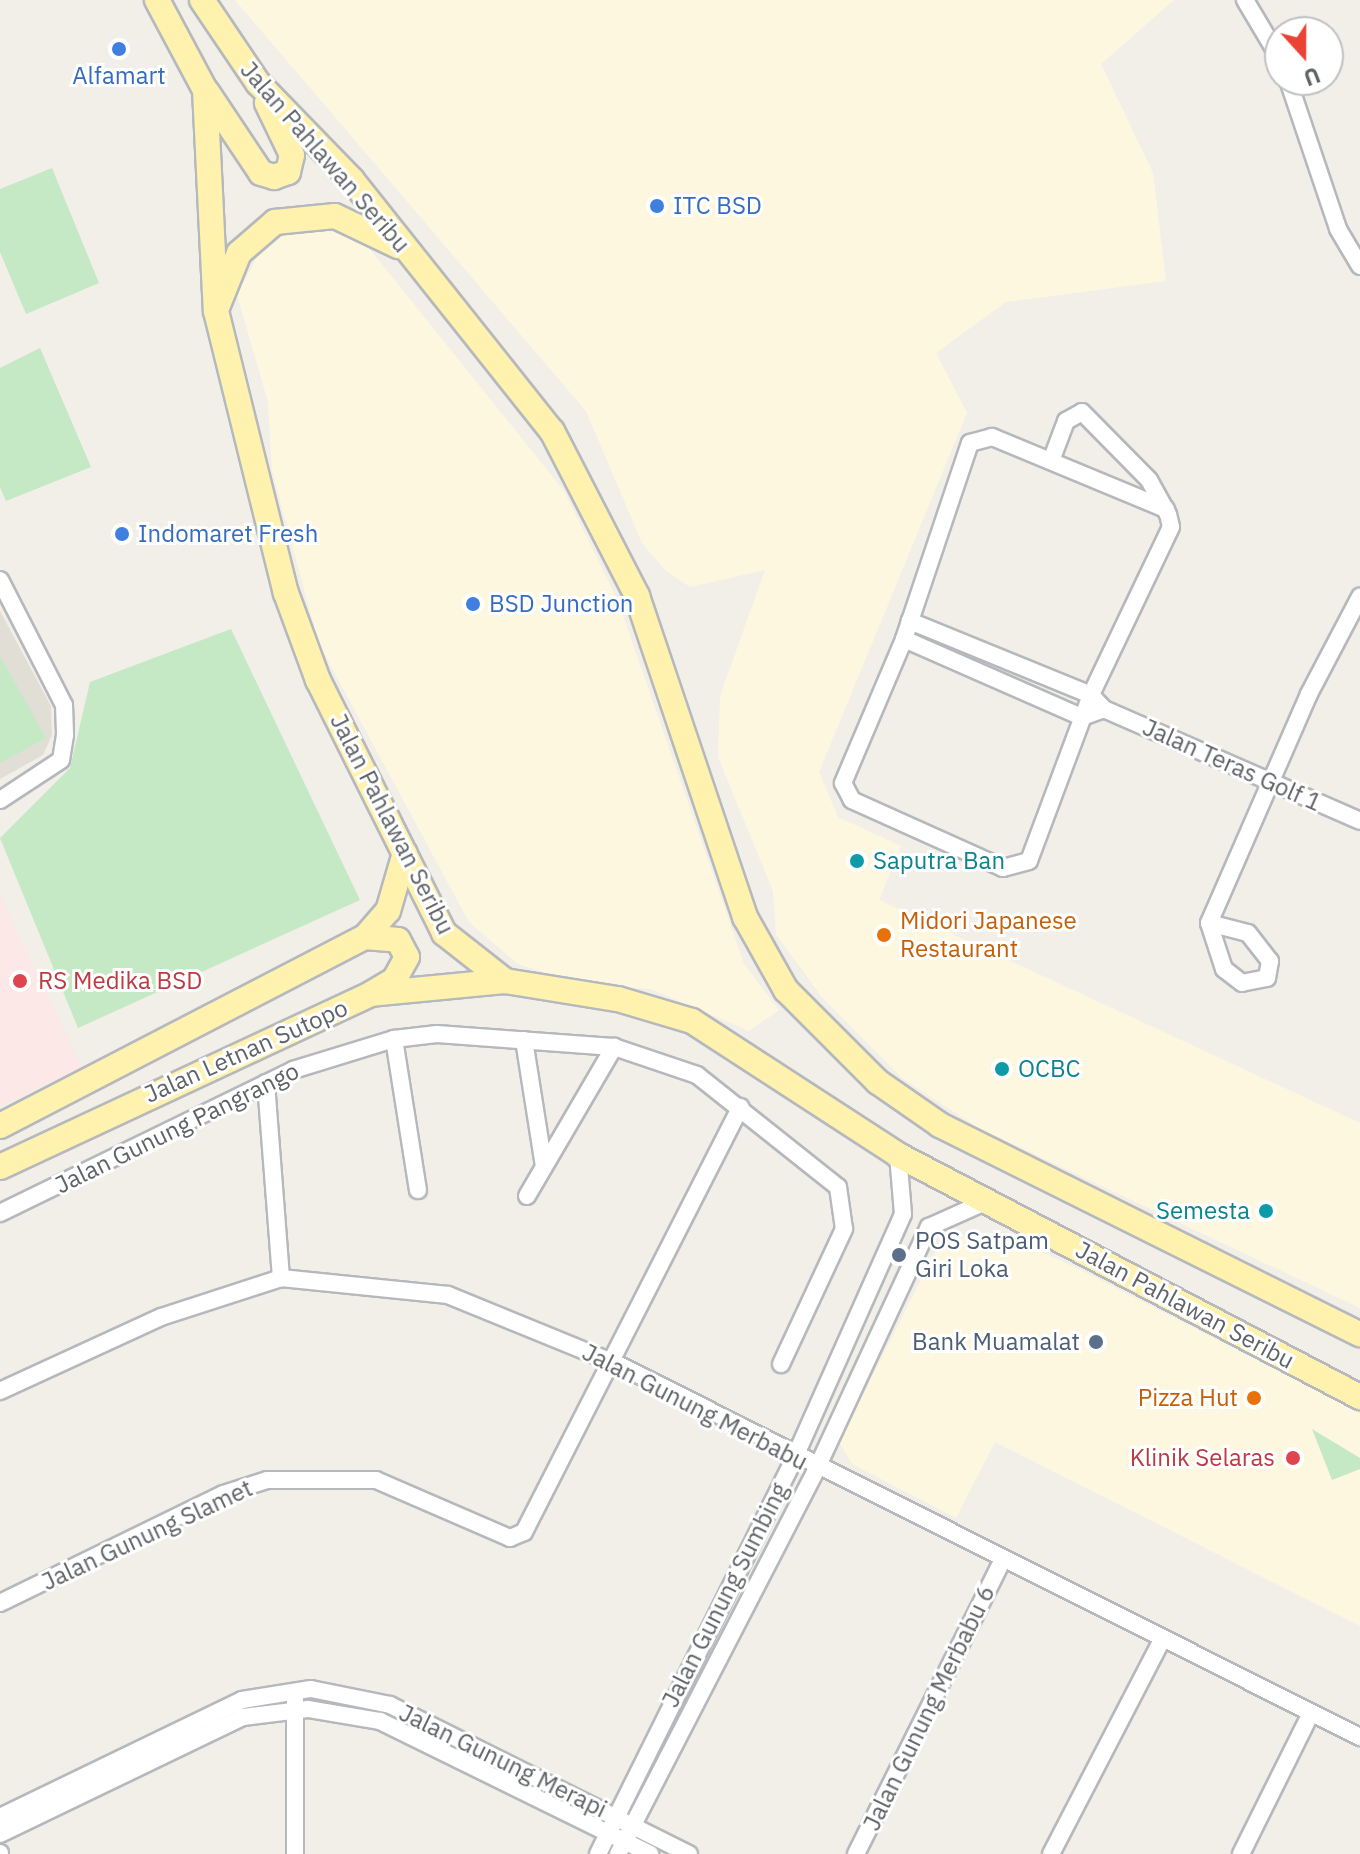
<!DOCTYPE html>
<style>
body{margin:0}
#map{position:relative;width:1360px;height:1854px;overflow:hidden;background:#f1efe8;font-family:"IBM Plex Sans",sans-serif}
div>[style]{position:absolute}
.commercial>*{inset:0;background:#fef7e0}
.education>*{inset:0;background:#e1ded6}
.medical>*{inset:0;background:#fce8e6}
.green>*{inset:0;background:#c5e8c5}
.roads{filter:drop-shadow(2px 0 #b5b8bc) drop-shadow(-2px 0 #b5b8bc) drop-shadow(0 2px #b5b8bc) drop-shadow(0 -2px #b5b8bc)}
.street>*{height:16px;margin:-8px;padding:0 8px;transform-origin:8px;border-radius:8px;background:#fff}
.primary>*{height:24px;margin:-12px;padding:0 12px;transform-origin:12px;border-radius:12px;background:#fff2af}
.dots>*{width:22px;height:22px;translate:-50% -50%;box-sizing:border-box;border:4px solid #fff;border-radius:50%}
span{translate:-50% -50%;white-space:nowrap;text-align:center;line-height:1.15;-webkit-text-stroke:6px #fff;paint-order:stroke}
.shop-label{font-size:24px;color:#366cbe}
.left{translate:0 -50%;text-align:left}
.street-label{font-size:24px;color:#5f6368}
.culture-label{font-size:24px;color:#0d838f}
.right{translate:-100% -50%;text-align:right}
.food-label{font-size:24px;color:#c56008}
.health-label{font-size:24px;color:#be3a42}
.service-label{font-size:24px;color:#4e5e75}
.north{position:absolute;left:1264px;top:16px;width:80px;height:80px;box-sizing:border-box;background:#fff;border:2px solid #bfc1c3;border-radius:50%;rotate:159deg;font-size:22px;font-weight:700;line-height:32px;text-align:center;color:#5f6368}
.north::after{content:'';display:block;margin:auto;width:28px;height:36px;background:#ea4335;clip-path:polygon(50% 0,100% 100%,50% 72%,0 100%)}
</style>
<div id="map">
<div class="commercial">
<i style="clip-path:polygon(235px 0,1174px 0,1101px 64px,1153px 173px,1166px 281px,1006px 302px,936px 353px,967px 413px,819px 772px,838px 817px,901px 846px,879px 900px,1360px 1123px,1360px 1308px,977px 1127px,902px 1078px,821px 996px,776px 934px,773px 891px,718px 757px,720px 696px,765px 570px,690px 587px,665px 570px,642px 543px,586px 411px)"></i>
<i style="clip-path:polygon(313px 225px,360px 237px,564px 491px,618px 601px,744px 964px,779px 1010px,749px 1031px,651px 989px,578px 984px,518px 964px,469px 922px,319px 644px,272px 471px,268px 402px,237px 295px,266px 241px)"></i>
<i style="clip-path:polygon(980px 1233px,1008px 1237px,1081px 1270px,1360px 1413px,1360px 1626px,995px 1442px,956px 1518px,852px 1464px,839px 1442px,939px 1244px)"></i>
</div>
<div class="education">
<i style="clip-path:polygon(0 611px,51px 706px,52px 735px,43px 755px,0 779px)"></i>
</div>
<div class="medical">
<i style="clip-path:polygon(0 895px,82px 1067px,0 1106px)"></i>
</div>
<div class="green">
<i style="clip-path:polygon(52px 168px,99px 283px,26px 314px,0 252px,0 189px)"></i>
<i style="clip-path:polygon(40px 348px,91px 467px,6px 501px,0 487px,0 368px)"></i>
<i style="clip-path:polygon(231px 629px,360px 900px,78px 1028px,0 838px,70px 768px,90px 682px)"></i>
<i style="clip-path:polygon(0 656px,46px 738px,0 763px)"></i>
<i style="clip-path:polygon(1312px 1429px,1360px 1458px,1360px 1469px,1332px 1480px)"></i>
</div>
<div class="roads">
<div class="street">
<i style="left:1245px;top:0;width:69px;rotate:59.3deg"></i>
<i style="left:1288px;top:80px;width:157px;rotate:71.4deg"></i>
<i style="left:1338px;top:229px;width:43px;rotate:59.3deg"></i>
<i style="left:1051px;top:461px;width:43px;rotate:-69.4deg"></i>
<i style="left:1066px;top:421px;width:18px;rotate:-29deg"></i>
<i style="left:1082px;top:412px;width:95px;rotate:45.4deg"></i>
<i style="left:1149px;top:480px;width:39px;rotate:61deg"></i>
<i style="left:1168px;top:514px;width:13px;rotate:77deg"></i>
<i style="left:1171px;top:527px;width:186px;rotate:115.5deg"></i>
<i style="left:1091px;top:695px;width:177px;rotate:110.5deg"></i>
<i style="left:1029px;top:861px;width:27px;rotate:165deg"></i>
<i style="left:1003px;top:868px;width:166px;rotate:-155.8deg"></i>
<i style="left:852px;top:800px;width:19px;rotate:-118deg"></i>
<i style="left:843px;top:783px;width:156px;rotate:-67deg"></i>
<i style="left:904px;top:639px;width:207px;rotate:-71.4deg"></i>
<i style="left:970px;top:443px;width:23px;rotate:-15deg"></i>
<i style="left:992px;top:437px;width:188px;rotate:22.5deg"></i>
<i style="left:0;top:580px;width:140px;rotate:62.9deg"></i>
<i style="left:64px;top:705px;width:30px;rotate:88deg"></i>
<i style="left:65px;top:735px;width:25px;rotate:99deg"></i>
<i style="left:61px;top:760px;width:73px;rotate:146.7deg"></i>
<i style="left:904px;top:639px;width:194px;rotate:23.7deg"></i>
<i style="left:1082px;top:717px;width:23px;rotate:-20deg"></i>
<i style="left:1104px;top:709px;width:19px;rotate:-133deg"></i>
<i style="left:1091px;top:695px;width:196px;rotate:-157.8deg"></i>
<i style="left:1104px;top:709px;width:279px;rotate:23.6deg"></i>
<i style="left:1209px;top:923px;width:40px;rotate:14.4deg"></i>
<i style="left:1248px;top:933px;width:36px;rotate:52deg"></i>
<i style="left:1270px;top:961px;width:17px;rotate:100deg"></i>
<i style="left:1267px;top:978px;width:25px;rotate:169deg"></i>
<i style="left:1242px;top:983px;width:23px;rotate:-142deg"></i>
<i style="left:1224px;top:969px;width:48px;rotate:-108.1deg"></i>
<i style="left:1209px;top:923px;width:250px;rotate:-66.4deg"></i>
<i style="left:1309px;top:694px;width:110px;rotate:-62.3deg"></i>
<i style="left:394px;top:1039px;width:153px;rotate:81deg"></i>
<i style="left:524px;top:1040px;width:128px;rotate:81deg"></i>
<i style="left:266px;top:1083px;width:196px;rotate:85.6deg"></i>
<i style="left:527px;top:1196px;width:173px;rotate:-59.7deg"></i>
<i style="left:0;top:1213px;width:326px;rotate:-26deg"></i>
<i style="left:293px;top:1070px;width:106px;rotate:-17.1deg"></i>
<i style="left:394px;top:1039px;width:43px;rotate:-6.6deg"></i>
<i style="left:437px;top:1034px;width:177px;rotate:4.2deg"></i>
<i style="left:614px;top:1047px;width:88px;rotate:18.6deg"></i>
<i style="left:697px;top:1075px;width:180px;rotate:38.5deg"></i>
<i style="left:838px;top:1187px;width:42px;rotate:81.9deg"></i>
<i style="left:844px;top:1229px;width:149px;rotate:115deg"></i>
<i style="left:0;top:1391px;width:177px;rotate:-24.7deg"></i>
<i style="left:161px;top:1317px;width:126px;rotate:-18deg"></i>
<i style="left:281px;top:1278px;width:168px;rotate:5.8deg"></i>
<i style="left:448px;top:1295px;width:180px;rotate:22.2deg"></i>
<i style="left:615px;top:1363px;width:834px;rotate:26.66deg"></i>
<i style="left:0;top:1603px;width:248px;rotate:-26deg"></i>
<i style="left:223px;top:1494px;width:46px;rotate:-17.7deg"></i>
<i style="left:267px;top:1480px;width:109px"></i>
<i style="left:376px;top:1480px;width:146px;rotate:23.4deg"></i>
<i style="left:510px;top:1538px;width:15px;rotate:-23deg"></i>
<i style="left:524px;top:1532px;width:477px;rotate:-63deg"></i>
<i style="left:0;top:1817px;width:269px;rotate:-25.8deg"></i>
<i style="left:242px;top:1700px;width:70px;rotate:-9.1deg"></i>
<i style="left:311px;top:1689px;width:81px;rotate:11.4deg"></i>
<i style="left:390px;top:1705px;width:334px;rotate:26.5deg"></i>
<i style="left:0;top:1834px;width:270px;rotate:-25.7deg"></i>
<i style="left:243px;top:1717px;width:65px;rotate:-7deg"></i>
<i style="left:308px;top:1709px;width:73px;rotate:9.5deg"></i>
<i style="left:380px;top:1721px;width:301px;rotate:26.2deg"></i>
<i style="left:0;top:1853px;width:1px;rotate:90deg"></i>
<i style="left:295px;top:1854px;width:154px;rotate:-90deg"></i>
<i style="left:598px;top:1854px;width:441px;rotate:-63.6deg"></i>
<i style="left:794px;top:1459px;width:268px;rotate:-66deg"></i>
<i style="left:903px;top:1214px;width:59px;rotate:-94.8deg"></i>
<i style="left:618px;top:1854px;width:432px;rotate:-62.7deg"></i>
<i style="left:816px;top:1470px;width:268px;rotate:-65.1deg"></i>
<i style="left:929px;top:1227px;width:61px;rotate:-24.1deg"></i>
<i style="left:856px;top:1854px;width:327px;rotate:-63.5deg"></i>
<i style="left:1051px;top:1854px;width:241px;rotate:-62.6deg"></i>
<i style="left:1241px;top:1854px;width:157px;rotate:-63.6deg"></i>
</div>
<div class="primary">
<i style="left:157px;top:0;width:102px;rotate:61.9deg"></i>
<i style="left:205px;top:90px;width:221px;rotate:87.2deg"></i>
<i style="left:216px;top:311px;width:291px;rotate:76.1deg"></i>
<i style="left:286px;top:593px;width:93px;rotate:69.8deg"></i>
<i style="left:318px;top:680px;width:283px;rotate:63.5deg"></i>
<i style="left:444px;top:933px;width:78px;rotate:38.2deg"></i>
<i style="left:505px;top:981px;width:114px;rotate:9.1deg"></i>
<i style="left:618px;top:999px;width:77px;rotate:16.6deg"></i>
<i style="left:692px;top:1021px;width:246px;rotate:33deg"></i>
<i style="left:898px;top:1155px;width:522px;rotate:27.65deg"></i>
<i style="left:202px;top:0;width:100px;rotate:56deg"></i>
<i style="left:258px;top:83px;width:135px;rotate:45.9deg"></i>
<i style="left:352px;top:180px;width:321px;rotate:51.5deg"></i>
<i style="left:552px;top:431px;width:186px;rotate:62.7deg"></i>
<i style="left:637px;top:596px;width:339px;rotate:71.4deg"></i>
<i style="left:745px;top:917px;width:84px;rotate:60.7deg"></i>
<i style="left:786px;top:990px;width:130px;rotate:45deg"></i>
<i style="left:878px;top:1082px;width:75px;rotate:34.7deg"></i>
<i style="left:940px;top:1125px;width:469px;rotate:26.5deg"></i>
<i style="left:207px;top:92px;width:97px;rotate:56.3deg"></i>
<i style="left:261px;top:173px;width:14px;rotate:17deg"></i>
<i style="left:274px;top:177px;width:15px;rotate:-20deg"></i>
<i style="left:288px;top:172px;width:17px;rotate:-77deg"></i>
<i style="left:292px;top:155px;width:58px;rotate:-115.7deg"></i>
<i style="left:218px;top:305px;width:56px;rotate:-68deg"></i>
<i style="left:239px;top:253px;width:48px;rotate:-40.7deg"></i>
<i style="left:275px;top:222px;width:60px;rotate:-5.7deg"></i>
<i style="left:335px;top:216px;width:70px;rotate:25.5deg"></i>
<i style="left:365px;top:937px;width:33px;rotate:5deg"></i>
<i style="left:398px;top:940px;width:19px;rotate:62deg"></i>
<i style="left:407px;top:957px;width:26px;rotate:119deg"></i>
<i style="left:394px;top:980px;width:26px;rotate:149deg"></i>
<i style="left:0;top:1126px;width:411px;rotate:-27.4deg"></i>
<i style="left:365px;top:937px;width:35px;rotate:-49deg"></i>
<i style="left:388px;top:911px;width:60px;rotate:-73.7deg"></i>
<i style="left:0;top:1167px;width:409px;rotate:-25deg"></i>
<i style="left:371px;top:994px;width:135px;rotate:-5.5deg"></i>
</div>
</div>
<div class="dots">
<i style="left:119px;top:49px;background:#3f7fe0"></i>
<i style="left:657px;top:206px;background:#3f7fe0"></i>
<i style="left:122px;top:534px;background:#3f7fe0"></i>
<i style="left:473px;top:604px;background:#3f7fe0"></i>
<i style="left:857px;top:861px;background:#0f9aa8"></i>
<i style="left:884px;top:935px;background:#e8710a"></i>
<i style="left:20px;top:981px;background:#e0444e"></i>
<i style="left:1002px;top:1069px;background:#0f9aa8"></i>
<i style="left:1266px;top:1211px;background:#0f9aa8"></i>
<i style="left:899px;top:1255px;background:#5c6f8a"></i>
<i style="left:1096px;top:1342px;background:#5c6f8a"></i>
<i style="left:1254px;top:1398px;background:#e8710a"></i>
<i style="left:1293px;top:1458px;background:#e0444e"></i>
</div>
<div class="shop-label">
<span style="left:119px;top:76px">Alfamart</span>
<span class="left" style="left:673px;top:206px">ITC BSD</span>
<span class="left" style="left:138px;top:534px">Indomaret Fresh</span>
<span class="left" style="left:489px;top:604px">BSD Junction</span>
</div>
<div class="street-label">
<span style="left:325px;top:157px;rotate:49deg">Jalan Pahlawan Seribu</span>
<span style="left:1232px;top:765px;rotate:24deg">Jalan Teras Golf 1</span>
<span style="left:392px;top:824px;rotate:63deg">Jalan Pahlawan Seribu</span>
<span style="left:246px;top:1051px;rotate:-24deg">Jalan Letnan Sutopo</span>
<span style="left:177px;top:1128px;rotate:-26deg">Jalan Gunung Pangrango</span>
<span style="left:1185px;top:1305px;rotate:28deg">Jalan Pahlawan Seribu</span>
<span style="left:695px;top:1407px;rotate:27deg">Jalan Gunung Merbabu</span>
<span style="left:147px;top:1535px;rotate:-25deg">Jalan Gunung Slamet</span>
<span style="left:725px;top:1595px;rotate:-63deg">Jalan Gunung Sumbing</span>
<span style="left:929px;top:1708px;rotate:-64deg">Jalan Gunung Merbabu 6</span>
<span style="left:503px;top:1761px;rotate:26deg">Jalan Gunung Merapi</span>
</div>
<div class="culture-label">
<span class="left" style="left:873px;top:861px">Saputra Ban</span>
<span class="left" style="left:1018px;top:1069px">OCBC</span>
<span class="right" style="left:1250px;top:1211px">Semesta</span>
</div>
<div class="food-label">
<span class="left" style="left:900px;top:935px">Midori Japanese<br>Restaurant</span>
<span class="right" style="left:1238px;top:1398px">Pizza Hut</span>
</div>
<div class="health-label">
<span class="left" style="left:38px;top:981px">RS Medika BSD</span>
<span class="right" style="left:1275px;top:1458px">Klinik Selaras</span>
</div>
<div class="service-label">
<span class="left" style="left:915px;top:1255px">POS Satpam<br>Giri Loka</span>
<span class="right" style="left:1080px;top:1342px">Bank Muamalat</span>
</div>
<div class="north">U</div>
</div>
